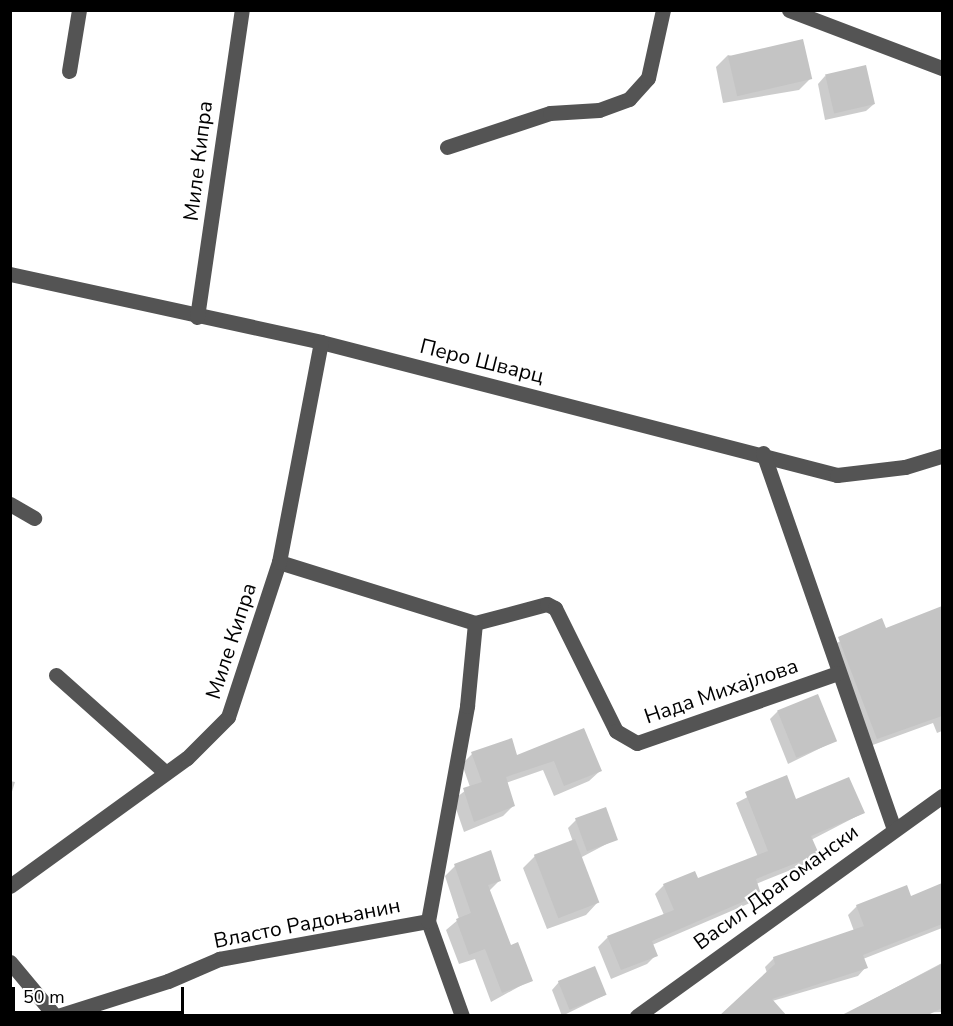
<!DOCTYPE html>
<meta charset="utf-8">
<style>
body{margin:0}
#map{position:relative;width:953px;height:1026px;overflow:hidden;background:#fff;font-family:"Nunito Sans",sans-serif}
div>[style]{position:absolute}
.shadow>*{inset:0;background:#0003}
.building>*{inset:0;background:#c4c4c4;transform-origin:0 0}
.minor>*{height:15px;margin:-7.5px;padding:0 7.5px;transform-origin:7.5px;border-radius:7.5px;background:#545454}
span{translate:-50% -50%;white-space:nowrap;text-align:center;line-height:1.15;-webkit-text-stroke:4.5px #fff;paint-order:stroke}
.street-label{font-size:21px;color:#000}
.frame{position:absolute;inset:0;border:12px solid #000;pointer-events:none}
.scale{position:absolute;left:12px;top:987px;width:172px;height:27px;box-sizing:border-box;border:3px solid #000;border-top:0;padding-left:8px;font-size:18px;line-height:21px;white-space:nowrap;color:#000;-webkit-text-stroke:4px #fff;paint-order:stroke}
</style>
<div id="map">
<div class="shadow">
<i style="clip-path:polygon(728px 55px,811px 78px,799px 90px,723px 103px,716px 67px)"></i>
<i style="clip-path:polygon(825px 76px,874px 104px,866px 111px,825px 120px,818px 84px)"></i>
<i style="clip-path:polygon(942px 608px,942px 731px,937px 733px,933px 723px,870px 746px,831px 646px,881px 620px,886px 630px)"></i>
<i style="clip-path:polygon(778px 711px,835px 741px,788px 764px,770px 719px)"></i>
<i style="clip-path:polygon(583px 730px,600px 771px,589px 781px,554px 796px,543px 770px,506px 783px,514px 805px,503px 816px,464px 832px,453px 800px,470px 787px,462px 764px,472px 754px,516px 757px)"></i>
<i style="clip-path:polygon(786px 777px,795px 801px,863px 813px,811px 840px,817px 854px,808px 863px,756px 884px,760px 894px,750px 903px,652px 945px,656px 955px,647px 964px,611px 979px,598px 947px,608px 937px,664px 915px,655px 894px,664px 885px,697px 880px,758px 857px,736px 803px)"></i>
<i style="clip-path:polygon(10px 781px,15px 782px,10px 798px)"></i>
<i style="clip-path:polygon(576px 820px,616px 839px,580px 858px,597px 903px,586px 915px,547px 929px,523px 868px,535px 856px,573px 842px,568px 828px)"></i>
<i style="clip-path:polygon(455px 866px,500px 880px,489px 891px,510px 946px,531px 980px,491px 1002px,475px 959px,459px 964px,446px 930px,459px 919px,445px 876px)"></i>
<i style="clip-path:polygon(942px 885px,942px 928px,863px 959px,866px 967px,858px 976px,721px 1016px,767px 973px,765px 967px,774px 958px,854px 931px,848px 915px,857px 906px,910px 898px)"></i>
<i style="clip-path:polygon(942px 963px,942px 1012px,842px 1016px,940px 964px)"></i>
<i style="clip-path:polygon(559px 982px,605px 995px,562px 1016px,552px 990px)"></i>
</div>
<div class="building">
<i style="left:803px;top:39px;width:41px;height:77px;rotate:77deg"></i>
<i style="left:866px;top:65px;width:40px;height:42px;rotate:77deg"></i>
<i style="clip-path:polygon(942px 606px,942px 716px,877px 739px,838px 637px,882px 618px,886px 628px)"></i>
<i style="left:818px;top:694px;width:51px;height:44px;rotate:68deg"></i>
<i style="clip-path:polygon(584px 728px,602px 771px,564px 786px,554px 761px,506px 777px,515px 806px,474px 822px,463px 788px,482px 782px,471px 752px,512px 738px,517px 755px)"></i>
<i style="clip-path:polygon(787px 775px,796px 799px,849px 777px,865px 813px,811px 836px,819px 854px,756px 879px,761px 894px,652px 941px,658px 956px,621px 970px,607px 936px,674px 910px,663px 884px,695px 871px,698px 878px,768px 851px,745px 792px)"></i>
<i style="left:606px;top:807px;width:35px;height:33px;rotate:70deg"></i>
<i style="left:575px;top:839px;width:68px;height:44px;rotate:69deg"></i>
<i style="clip-path:polygon(491px 850px,501px 881px,488px 885px,511px 945px,518px 942px,533px 981px,502px 993px,485px 949px,469px 955px,456px 919px,471px 913px,454px 864px)"></i>
<i style="clip-path:polygon(942px 883px,942px 924px,863px 955px,868px 968px,772px 999px,787px 1016px,719px 1016px,775px 964px,773px 957px,864px 926px,856px 905px,907px 885px,911px 896px)"></i>
<i style="clip-path:polygon(942px 964px,942px 1008px,926px 1016px,840px 1016px)"></i>
<i style="left:595px;top:966px;width:31px;height:40px;rotate:68deg"></i>
</div>
<div class="minor">
<i style="left:789px;top:10px;width:164px;rotate:20.8deg"></i>
<i style="left:69px;top:71px;width:62px;rotate:-80.7deg"></i>
<i style="left:447px;top:147px;width:108px;rotate:-18.3deg"></i>
<i style="left:550px;top:113px;width:49px;rotate:-3.5deg"></i>
<i style="left:599px;top:110px;width:32px;rotate:-20deg"></i>
<i style="left:629px;top:99px;width:28px;rotate:-48deg"></i>
<i style="left:648px;top:78px;width:70px;rotate:-77.6deg"></i>
<i style="left:10px;top:274px;width:318px;rotate:12.3deg"></i>
<i style="left:321px;top:342px;width:533px;rotate:14.45deg"></i>
<i style="left:837px;top:475px;width:68px;rotate:-6.7deg"></i>
<i style="left:905px;top:467px;width:39px;rotate:-17deg"></i>
<i style="left:197px;top:317px;width:310px;rotate:-81.7deg"></i>
<i style="left:763px;top:453px;width:396px;rotate:70.8deg"></i>
<i style="left:10px;top:504px;width:28px;rotate:30deg"></i>
<i style="left:279px;top:562px;width:205px;rotate:17.3deg"></i>
<i style="left:475px;top:623px;width:74px;rotate:-14.8deg"></i>
<i style="left:547px;top:604px;width:9px;rotate:27deg"></i>
<i style="left:555px;top:608px;width:137px;rotate:63.6deg"></i>
<i style="left:616px;top:731px;width:24px;rotate:30deg"></i>
<i style="left:637px;top:743px;width:213px;rotate:-19.2deg"></i>
<i style="left:56px;top:675px;width:147px;rotate:41.7deg"></i>
<i style="left:10px;top:886px;width:218px;rotate:-35.9deg"></i>
<i style="left:187px;top:758px;width:58px;rotate:-45deg"></i>
<i style="left:228px;top:717px;width:163px;rotate:-71.8deg"></i>
<i style="left:279px;top:562px;width:224px;rotate:-79.2deg"></i>
<i style="left:10px;top:962px;width:70px;rotate:50.2deg"></i>
<i style="left:58px;top:1016px;width:115px;rotate:-17.7deg"></i>
<i style="left:168px;top:981px;width:56px;rotate:-23.3deg"></i>
<i style="left:219px;top:959px;width:212px;rotate:-10.3deg"></i>
<i style="left:462px;top:1016px;width:101px;rotate:-109.7deg"></i>
<i style="left:428px;top:921px;width:219px;rotate:-79.7deg"></i>
<i style="left:467px;top:706px;width:83px;rotate:-84.5deg"></i>
<i style="left:637px;top:1016px;width:376px;rotate:-35.8deg"></i>
</div>
<div class="street-label">
<span style="left:198px;top:161px;rotate:-83deg">Миле Кипра</span>
<span style="left:482px;top:361px;rotate:14deg">Перо Шварц</span>
<span style="left:231px;top:641px;rotate:-72deg">Миле Кипра</span>
<span style="left:721px;top:691px;rotate:-19deg">Нада Михајлова</span>
<span style="left:776px;top:887px;rotate:-36deg">Васил Драгомански</span>
<span style="left:307px;top:923px;rotate:-11deg">Власто Радоњанин</span>
</div>
<div class="frame"></div>
<div class="scale">50 m</div>
</div>
